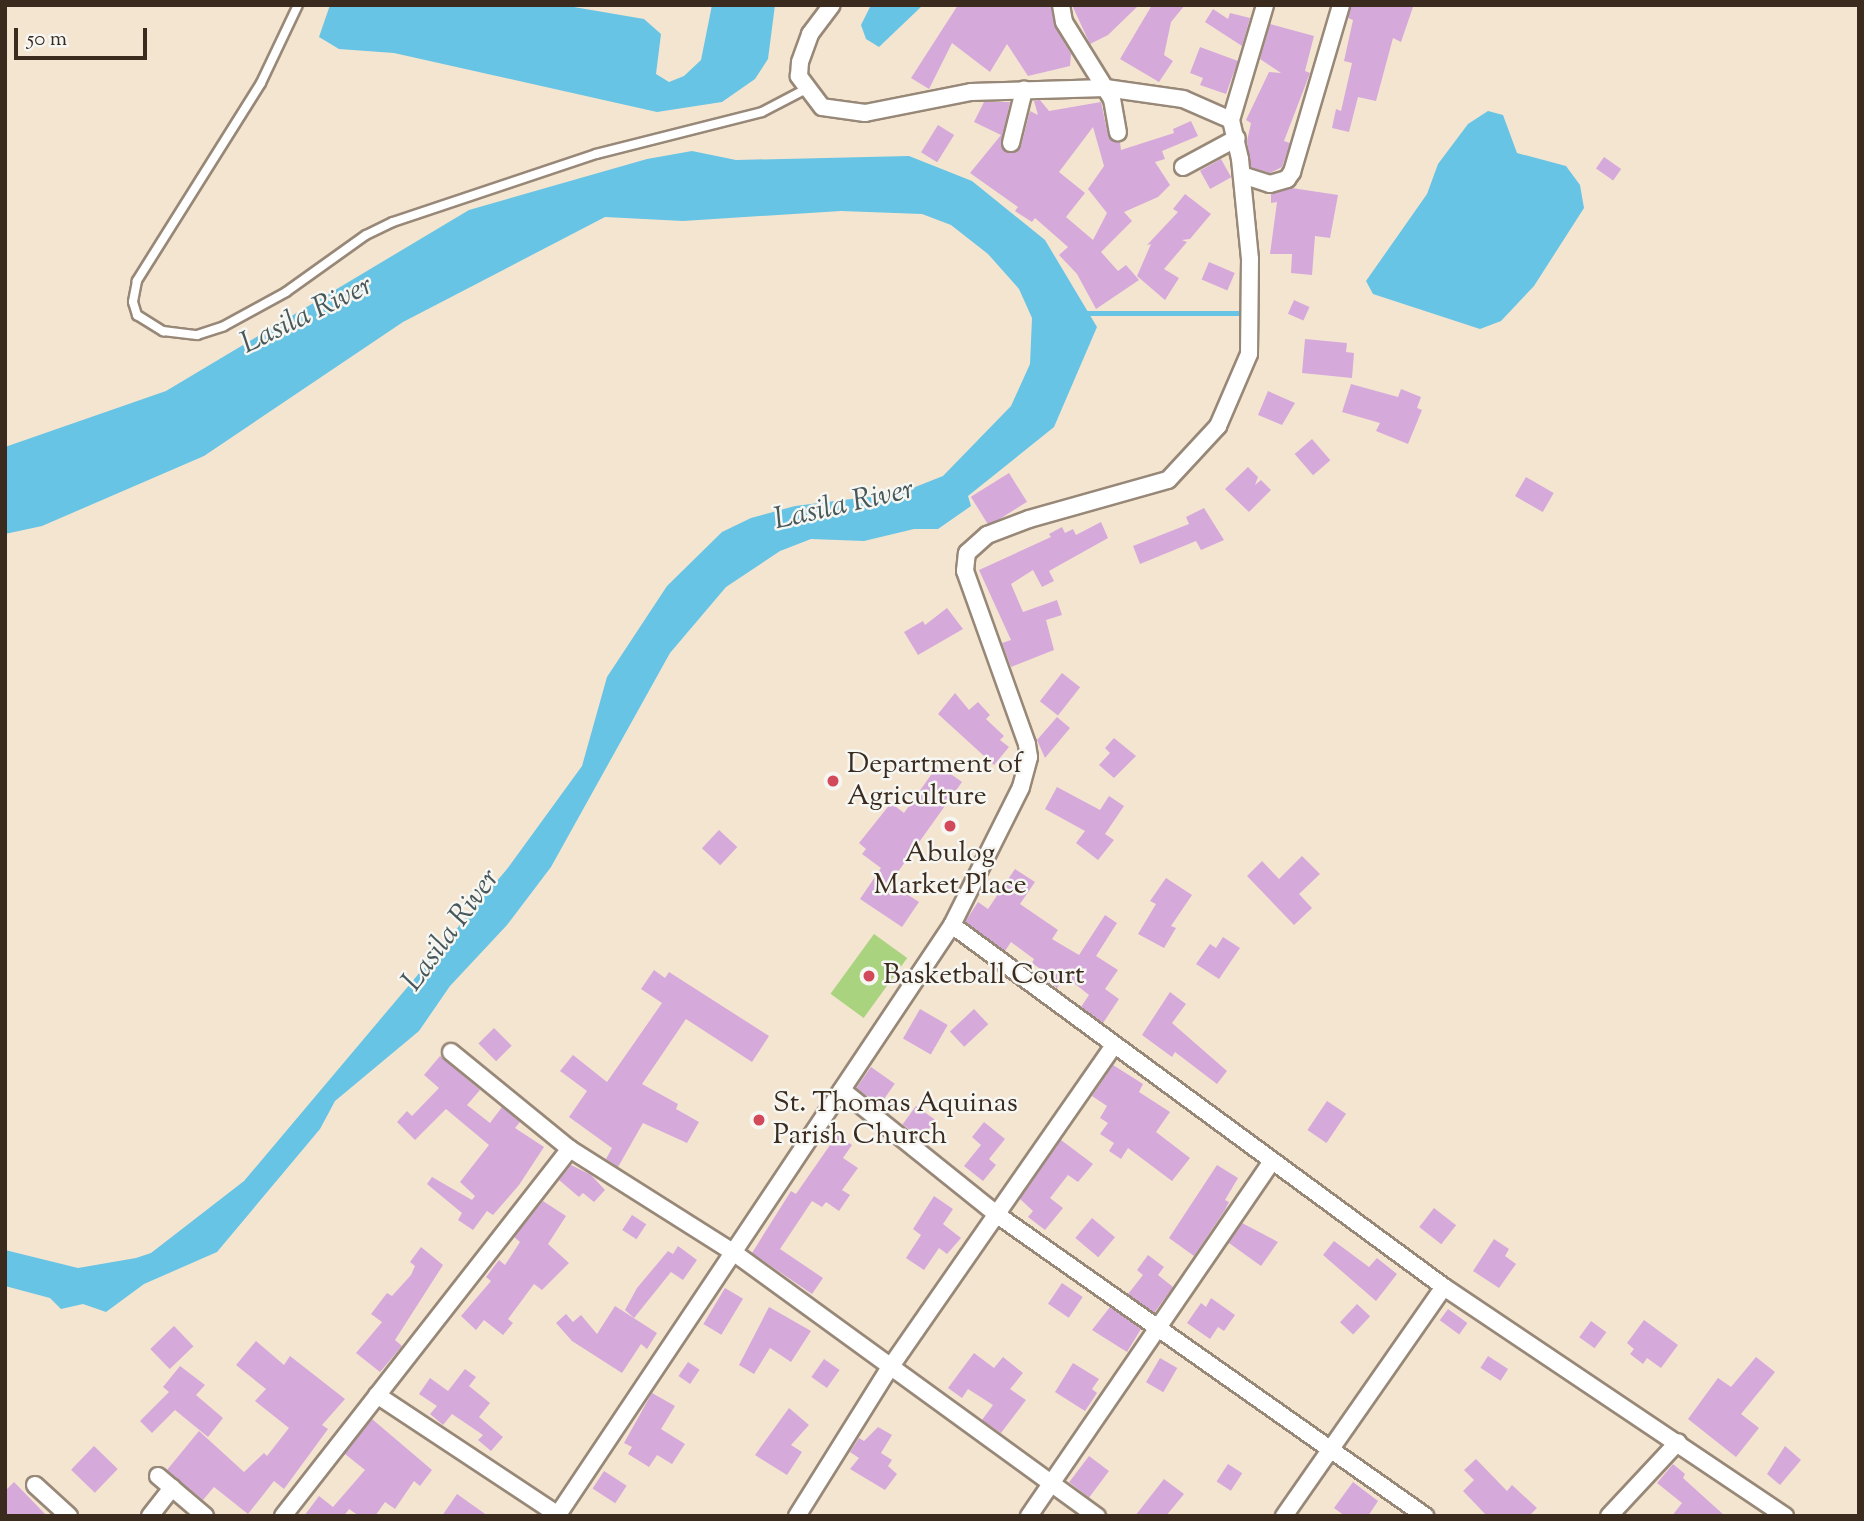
<!DOCTYPE html>
<style>
body{margin:0}
#map{position:relative;width:1864px;height:1521px;overflow:hidden;background:#f4e5d1;font-family:"Sorts Mill Goudy",serif}
div>[style]{position:absolute}
.green>*{inset:0;background:#a9d37f;transform-origin:0 0}
.water>*{inset:0;background:#67c4e5}
.stream>*{height:5px;margin:-2.5px;padding:0 2.5px;transform-origin:2.5px;border-radius:2.5px;background:#67c4e5}
.building>*{inset:0;background:#d6a9db;transform-origin:0 0}
.roads{filter:drop-shadow(2px 0 #988878) drop-shadow(-2px 0 #988878) drop-shadow(0 2px #988878) drop-shadow(0 -2px #988878)}
.service>*{height:8px;margin:-4px;padding:0 4px;transform-origin:4px;border-radius:4px;background:#fff}
.minor>*{height:16px;margin:-8px;padding:0 8px;transform-origin:8px;border-radius:8px;background:#fff}
.dots>*{width:19px;height:19px;translate:-50% -50%;box-sizing:border-box;border:4px solid #f6f6f2;border-radius:50%}
span{translate:-50% -50%;white-space:nowrap;text-align:center;line-height:1.15;-webkit-text-stroke:5px #f6f6f2;paint-order:stroke}
.poi-label{font-size:28px;color:#3b2a1e}
.left{translate:0 -50%;text-align:left}
.water-label{font-size:30px;color:#48585a;font-style:italic}
.frame{position:absolute;inset:0;border:7px solid #3b2a1e;pointer-events:none}
.scale{position:absolute;left:14px;top:28px;width:133px;height:32px;box-sizing:border-box;border:4px solid #3b2a1e;border-top:0;padding-left:9px;font-size:21px;line-height:24px;white-space:nowrap;color:#3b2a1e;-webkit-text-stroke:5px #f6f6f2;paint-order:stroke}
</style>
<div id="map">
<div class="green">
<i style="left:874px;top:934px;width:41px;height:74px;rotate:36deg"></i>
</div>
<div class="water">
<i style="clip-path:polygon(330px 5px,562px 5px,644px 19px,661px 34px,656px 74px,669px 82px,684px 76px,701px 60px,712px 5px,775px 5px,768px 59px,755px 79px,722px 102px,657px 112px,394px 53px,339px 49px,319px 37px)"></i>
<i style="clip-path:polygon(871px 5px,923px 5px,879px 47px,866px 39px,861px 25px)"></i>
<i style="clip-path:polygon(1488px 111px,1503px 115px,1517px 153px,1566px 166px,1580px 185px,1584px 208px,1534px 286px,1501px 321px,1480px 329px,1373px 294px,1366px 281px,1427px 194px,1438px 164px,1468px 124px)"></i>
<i style="clip-path:polygon(692px 151px,736px 160px,909px 156px,972px 181px,1045px 240px,1097px 327px,1054px 427px,968px 496px,971px 506px,938px 529px,914px 529px,864px 541px,811px 539px,780px 551px,726px 587px,670px 653px,551px 867px,507px 925px,450px 986px,419px 1031px,335px 1101px,320px 1129px,217px 1252px,144px 1284px,106px 1312px,83px 1304px,61px 1309px,50px 1298px,5px 1286px,5px 1250px,78px 1268px,136px 1258px,151px 1253px,244px 1181px,507px 869px,582px 766px,607px 677px,667px 586px,722px 532px,751px 518px,795px 506px,900px 493px,943px 476px,1011px 406px,1030px 364px,1032px 318px,1019px 289px,988px 254px,951px 225px,922px 214px,841px 211px,683px 221px,605px 217px,403px 322px,204px 456px,42px 526px,5px 534px,5px 447px,166px 391px,469px 210px,647px 159px)"></i>
</div>
<div class="stream">
<i style="left:1084px;top:313px;width:162px"></i>
</div>
<div class="building">
<i style="clip-path:polygon(958px 5px,1051px 5px,1055px 27px,1071px 54px,1070px 66px,1028px 76px,1007px 44px,990px 72px,952px 43px,929px 89px,911px 78px)"></i>
<i style="clip-path:polygon(1072px 5px,1139px 5px,1108px 35px,1090px 44px)"></i>
<i style="clip-path:polygon(1152px 5px,1185px 5px,1171px 22px,1164px 55px,1173px 61px,1159px 82px,1120px 59px)"></i>
<i style="clip-path:polygon(1351px 5px,1413px 7px,1401px 42px,1393px 38px,1376px 101px,1358px 97px,1349px 132px,1332px 128px,1336px 109px,1341px 111px,1352px 63px,1344px 61px,1353px 20px,1348px 18px)"></i>
<i style="clip-path:polygon(1213px 9px,1228px 19px,1230px 13px,1250px 18px,1242px 46px,1205px 22px)"></i>
<i style="clip-path:polygon(1270px 24px,1314px 36px,1305px 71px,1310px 73px,1284px 141px,1290px 143px,1282px 167px,1270px 173px,1251px 167px,1247px 141px,1251px 123px,1246px 120px,1269px 72px,1281px 73px,1260px 59px)"></i>
<i style="clip-path:polygon(1200px 47px,1238px 61px,1226px 94px,1200px 85px,1203px 78px,1190px 73px)"></i>
<i style="clip-path:polygon(evenodd,1040px 100px,1049px 111px,1101px 102px,1108px 135px,1120px 142px,1121px 150px,1174px 133px,1173px 129px,1191px 121px,1198px 136px,1162px 151px,1165px 159px,1155px 162px,1170px 185px,1158px 197px,1124px 212px,1132px 221px,1101px 252px,1118px 271px,1126px 265px,1139px 280px,1096px 309px,1077px 274px,1059px 255px,1068px 247px,1035px 218px,1032px 222px,1015px 211px,1018px 207px,970px 173px,1001px 135px,974px 122px,984px 102px,1010px 102px,1001px 145px,1013px 153px,1021px 146px,1030px 111px,1038px 115px,1034px 101px,1040px 100px,1093px 127px,1104px 166px,1088px 189px,1107px 213px,1093px 240px,1066px 217px,1085px 193px,1059px 172px,1093px 127px)"></i>
<i style="left:938px;top:125px;width:19px;height:32px;rotate:32deg"></i>
<i style="left:1604px;top:157px;width:21px;height:14px;rotate:35deg"></i>
<i style="left:1221px;top:159px;width:21px;height:24px;rotate:61deg"></i>
<i style="clip-path:polygon(1292px 188px,1338px 195px,1330px 238px,1315px 236px,1312px 275px,1291px 273px,1292px 254px,1270px 254px,1277px 202px,1271px 203px,1271px 194px)"></i>
<i style="clip-path:polygon(1185px 194px,1211px 214px,1190px 239px,1182px 240px,1187px 242px,1164px 269px,1179px 278px,1165px 300px,1137px 276px,1151px 244px,1147px 245px,1178px 212px,1173px 209px)"></i>
<i style="left:1209px;top:262px;width:28px;height:19px;rotate:23deg"></i>
<i style="left:1294px;top:300px;width:17px;height:15px;rotate:24deg"></i>
<i style="clip-path:polygon(1305px 339px,1347px 343px,1346px 352px,1354px 353px,1352px 378px,1302px 373px)"></i>
<i style="clip-path:polygon(1351px 384px,1398px 397px,1401px 389px,1421px 397px,1417px 408px,1422px 410px,1408px 444px,1376px 431px,1380px 423px,1342px 412px)"></i>
<i style="clip-path:polygon(1268px 391px,1295px 403px,1282px 425px,1258px 415px)"></i>
<i style="left:1312px;top:439px;width:28px;height:23px;rotate:49deg"></i>
<i style="clip-path:polygon(1248px 467px,1258px 477px,1255px 485px,1261px 480px,1271px 490px,1249px 512px,1225px 489px)"></i>
<i style="left:1009px;top:473px;width:34px;height:45px;rotate:58deg"></i>
<i style="left:1526px;top:477px;width:32px;height:22px;rotate:30deg"></i>
<i style="clip-path:polygon(1204px 508px,1224px 540px,1201px 550px,1196px 541px,1140px 564px,1133px 546px,1189px 524px,1186px 517px)"></i>
<i style="clip-path:polygon(1101px 522px,1108px 538px,1049px 571px,1054px 581px,1042px 587px,1033px 570px,1011px 584px,1023px 612px,1057px 600px,1062px 615px,1046px 620px,1054px 650px,1011px 667px,1002px 643px,1011px 640px,979px 570px,1051px 537px,1049px 534px,1062px 527px,1065px 533px,1073px 529px,1076px 535px)"></i>
<i style="clip-path:polygon(947px 608px,963px 629px,918px 655px,904px 632px,923px 621px,925px 625px)"></i>
<i style="left:1062px;top:673px;width:23px;height:36px;rotate:38deg"></i>
<i style="clip-path:polygon(955px 693px,969px 710px,978px 702px,990px 715px,986px 719px,1004px 736px,1000px 740px,1009px 747px,994px 765px,938px 714px)"></i>
<i style="clip-path:polygon(1057px 717px,1070px 728px,1045px 758px,1037px 740px)"></i>
<i style="clip-path:polygon(1114px 738px,1136px 756px,1114px 778px,1099px 765px,1110px 753px,1105px 748px)"></i>
<i style="clip-path:polygon(938px 765px,962px 782px,890px 883px,919px 902px,902px 927px,860px 899px,881px 868px,862px 854px,866px 849px,859px 843px,891px 803px,904px 813px)"></i>
<i style="clip-path:polygon(1057px 787px,1100px 810px,1109px 796px,1124px 806px,1105px 834px,1114px 840px,1098px 860px,1076px 843px,1085px 831px,1045px 809px)"></i>
<i style="left:719px;top:830px;width:25px;height:25px;rotate:43deg"></i>
<i style="clip-path:polygon(1302px 856px,1320px 874px,1299px 894px,1312px 908px,1294px 925px,1247px 876px,1262px 861px,1279px 879px)"></i>
<i style="clip-path:polygon(1015px 869px,1035px 882px,1020px 904px,1058px 930px,1052px 939px,1079px 955px,1105px 915px,1117px 923px,1096px 956px,1118px 970px,1105px 989px,1119px 999px,1103px 1023px,1081px 1007px,1089px 995px,1065px 976px,1057px 988px,1043px 978px,1046px 973px,1032px 963px,1034px 959px,1011px 942px,1005px 951px,965px 922px,978px 902px,988px 909px)"></i>
<i style="clip-path:polygon(1166px 878px,1192px 895px,1171px 926px,1176px 928px,1164px 948px,1138px 934px,1156px 904px,1150px 901px)"></i>
<i style="clip-path:polygon(1223px 937px,1240px 948px,1219px 979px,1196px 964px,1210px 944px,1216px 948px)"></i>
<i style="clip-path:polygon(654px 970px,665px 978px,669px 972px,769px 1036px,752px 1062px,686px 1019px,642px 1084px,678px 1104px,676px 1109px,699px 1122px,687px 1143px,643px 1123px,618px 1167px,606px 1159px,612px 1148px,569px 1117px,587px 1091px,560px 1071px,573px 1055px,607px 1082px,662px 1003px,641px 989px)"></i>
<i style="clip-path:polygon(1170px 992px,1186px 1004px,1172px 1023px,1227px 1071px,1217px 1084px,1175px 1052px,1172px 1057px,1142px 1035px)"></i>
<i style="left:920px;top:1009px;width:32px;height:34px;rotate:30deg"></i>
<i style="left:974px;top:1009px;width:21px;height:33px;rotate:47deg"></i>
<i style="left:494px;top:1028px;width:25px;height:22px;rotate:45deg"></i>
<i style="clip-path:polygon(440px 1056px,480px 1090px,467px 1105px,490px 1123px,502px 1107px,520px 1122px,515px 1128px,544px 1147px,519px 1185px,493px 1215px,487px 1211px,473px 1230px,458px 1220px,462px 1213px,427px 1184px,432px 1177px,472px 1200px,475px 1196px,460px 1182px,489px 1145px,446px 1109px,415px 1140px,397px 1122px,407px 1111px,412px 1116px,439px 1088px,424px 1075px)"></i>
<i style="clip-path:polygon(1113px 1065px,1143px 1084px,1139px 1092px,1170px 1112px,1156px 1132px,1190px 1158px,1172px 1181px,1128px 1148px,1121px 1159px,1109px 1151px,1114px 1143px,1100px 1134px,1108px 1123px,1100px 1118px,1107px 1106px,1092px 1096px)"></i>
<i style="left:871px;top:1067px;width:29px;height:26px;rotate:35deg"></i>
<i style="left:1327px;top:1101px;width:23px;height:35px;rotate:34deg"></i>
<i style="left:916px;top:1106px;width:24px;height:23px;rotate:36deg"></i>
<i style="clip-path:polygon(984px 1122px,1005px 1139px,989px 1159px,996px 1165px,983px 1181px,964px 1166px,981px 1145px,972px 1137px)"></i>
<i style="clip-path:polygon(837px 1135px,852px 1145px,843px 1158px,858px 1168px,842px 1190px,850px 1195px,839px 1211px,826px 1202px,822px 1207px,812px 1201px,780px 1249px,823px 1278px,812px 1294px,752px 1253px,791px 1191px,796px 1194px)"></i>
<i style="clip-path:polygon(1061px 1140px,1093px 1164px,1078px 1182px,1068px 1175px,1050px 1198px,1063px 1208px,1045px 1230px,1028px 1217px,1033px 1211px,1020px 1199px)"></i>
<i style="clip-path:polygon(571px 1165px,591px 1175px,605px 1190px,594px 1202px,583px 1193px,579px 1197px,559px 1180px)"></i>
<i style="clip-path:polygon(1217px 1165px,1238px 1178px,1225px 1200px,1229px 1202px,1225px 1210px,1194px 1256px,1169px 1238px)"></i>
<i style="clip-path:polygon(934px 1196px,953px 1209px,943px 1224px,961px 1238px,947px 1254px,939px 1248px,924px 1270px,906px 1258px,921px 1235px,913px 1229px)"></i>
<i style="clip-path:polygon(543px 1201px,566px 1216px,548px 1244px,569px 1263px,542px 1290px,534px 1284px,508px 1319px,513px 1323px,503px 1335px,484px 1320px,476px 1330px,461px 1316px,491px 1281px,486px 1277px,499px 1260px,505px 1265px,520px 1242px,514px 1237px)"></i>
<i style="left:1434px;top:1208px;width:28px;height:24px;rotate:38deg"></i>
<i style="left:632px;top:1215px;width:17px;height:18px;rotate:33deg"></i>
<i style="left:1092px;top:1218px;width:30px;height:26px;rotate:40deg"></i>
<i style="clip-path:polygon(1242px 1223px,1278px 1242px,1261px 1266px,1229px 1243px)"></i>
<i style="clip-path:polygon(1494px 1239px,1509px 1249px,1505px 1256px,1516px 1264px,1499px 1288px,1473px 1271px)"></i>
<i style="clip-path:polygon(1334px 1241px,1369px 1267px,1377px 1258px,1397px 1274px,1376px 1301px,1323px 1255px)"></i>
<i style="clip-path:polygon(678px 1246px,697px 1260px,683px 1280px,671px 1272px,634px 1318px,625px 1310px,637px 1288px,668px 1251px,673px 1254px)"></i>
<i style="clip-path:polygon(421px 1247px,443px 1265px,395px 1340px,402px 1346px,380px 1372px,356px 1353px,382px 1322px,371px 1314px,387px 1293px,392px 1296px,411px 1275px,415px 1266px,410px 1262px)"></i>
<i style="clip-path:polygon(1148px 1255px,1164px 1267px,1158px 1275px,1173px 1287px,1154px 1313px,1128px 1294px,1143px 1275px,1137px 1270px)"></i>
<i style="left:1062px;top:1283px;width:25px;height:25px;rotate:34deg"></i>
<i style="left:725px;top:1288px;width:21px;height:42px;rotate:31deg"></i>
<i style="clip-path:polygon(1211px 1298px,1235px 1315px,1224px 1331px,1218px 1327px,1210px 1339px,1187px 1323px,1201px 1303px,1206px 1307px)"></i>
<i style="left:1357px;top:1304px;width:18px;height:25px;rotate:43deg"></i>
<i style="clip-path:polygon(615px 1306px,657px 1333px,647px 1349px,641px 1344px,622px 1373px,572px 1341px,556px 1323px,566px 1314px,573px 1322px,581px 1315px,597px 1334px)"></i>
<i style="clip-path:polygon(769px 1307px,811px 1331px,791px 1362px,770px 1348px,754px 1374px,739px 1365px)"></i>
<i style="clip-path:polygon(1110px 1307px,1141px 1329px,1127px 1352px,1092px 1330px)"></i>
<i style="left:1448px;top:1309px;width:24px;height:14px;rotate:36deg"></i>
<i style="clip-path:polygon(1644px 1320px,1678px 1345px,1661px 1368px,1647px 1358px,1643px 1364px,1630px 1354px,1634px 1349px,1627px 1343px)"></i>
<i style="left:1591px;top:1321px;width:19px;height:20px;rotate:36deg"></i>
<i style="left:174px;top:1326px;width:28px;height:33px;rotate:46deg"></i>
<i style="clip-path:polygon(256px 1341px,284px 1365px,290px 1356px,345px 1399px,322px 1425px,328px 1429px,284px 1489px,274px 1481px,248px 1514px,214px 1487px,203px 1500px,167px 1470px,199px 1431px,244px 1472px,264px 1453px,267px 1456px,289px 1428px,255px 1401px,266px 1389px,236px 1365px)"></i>
<i style="clip-path:polygon(974px 1353px,994px 1368px,1003px 1357px,1023px 1373px,1010px 1389px,1026px 1400px,1001px 1433px,982px 1420px,993px 1405px,968px 1389px,962px 1398px,948px 1388px)"></i>
<i style="left:1488px;top:1356px;width:24px;height:14px;rotate:33deg"></i>
<i style="clip-path:polygon(1756px 1357px,1775px 1372px,1741px 1414px,1759px 1428px,1736px 1457px,1688px 1419px,1718px 1378px,1731px 1387px)"></i>
<i style="left:1160px;top:1358px;width:20px;height:28px;rotate:30deg"></i>
<i style="left:824px;top:1359px;width:19px;height:22px;rotate:35deg"></i>
<i style="left:688px;top:1362px;width:14px;height:17px;rotate:34deg"></i>
<i style="clip-path:polygon(1073px 1363px,1099px 1379px,1092px 1389px,1097px 1393px,1085px 1411px,1055px 1392px)"></i>
<i style="clip-path:polygon(180px 1366px,205px 1385px,196px 1395px,223px 1418px,208px 1437px,175px 1410px,152px 1433px,140px 1421px,169px 1392px,163px 1387px)"></i>
<i style="clip-path:polygon(465px 1369px,476px 1377px,469px 1386px,490px 1403px,479px 1417px,503px 1437px,491px 1451px,478px 1440px,483px 1435px,452px 1414px,443px 1425px,430px 1414px,437px 1406px,419px 1394px,430px 1378px,448px 1391px)"></i>
<i style="clip-path:polygon(652px 1393px,675px 1406px,661px 1429px,685px 1444px,672px 1464px,657px 1455px,649px 1467px,628px 1454px,632px 1447px,624px 1443px)"></i>
<i style="clip-path:polygon(789px 1408px,809px 1425px,791px 1445px,802px 1452px,787px 1475px,755px 1455px)"></i>
<i style="clip-path:polygon(372px 1419px,432px 1470px,420px 1486px,414px 1481px,395px 1509px,385px 1502px,375px 1516px,359px 1516px,349px 1509px,344px 1516px,304px 1516px,319px 1496px,333px 1507px,365px 1470px,345px 1454px)"></i>
<i style="clip-path:polygon(878px 1427px,892px 1435px,881px 1453px,892px 1460px,888px 1466px,897px 1474px,885px 1490px,850px 1469px,859px 1458px,850px 1452px,859px 1438px,864px 1441px)"></i>
<i style="left:94px;top:1446px;width:33px;height:33px;rotate:44deg"></i>
<i style="clip-path:polygon(1785px 1446px,1801px 1460px,1780px 1485px,1767px 1474px)"></i>
<i style="left:1089px;top:1456px;width:25px;height:33px;rotate:37deg"></i>
<i style="clip-path:polygon(1476px 1459px,1507px 1491px,1512px 1485px,1537px 1508px,1529px 1516px,1487px 1516px,1463px 1491px,1474px 1480px,1464px 1470px)"></i>
<i style="left:1228px;top:1464px;width:17px;height:21px;rotate:33deg"></i>
<i style="clip-path:polygon(1673px 1464px,1685px 1474px,1683px 1478px,1725px 1516px,1672px 1516px,1682px 1503px,1657px 1483px)"></i>
<i style="left:604px;top:1471px;width:27px;height:21px;rotate:33deg"></i>
<i style="clip-path:polygon(1164px 1479px,1184px 1494px,1166px 1516px,1135px 1516px)"></i>
<i style="clip-path:polygon(14px 1482px,47px 1516px,5px 1516px,5px 1491px)"></i>
<i style="clip-path:polygon(1353px 1482px,1378px 1501px,1368px 1516px,1345px 1516px,1334px 1508px)"></i>
<i style="clip-path:polygon(457px 1494px,488px 1516px,442px 1516px)"></i>
</div>
<div class="roads">
<div class="service">
<i style="left:298px;top:5px;width:86px;rotate:115.4deg"></i>
<i style="left:261px;top:83px;width:234px;rotate:122.1deg"></i>
<i style="left:137px;top:281px;width:21px;rotate:101deg"></i>
<i style="left:133px;top:302px;width:14px;rotate:73deg"></i>
<i style="left:137px;top:315px;width:31px;rotate:32deg"></i>
<i style="left:163px;top:331px;width:34px;rotate:7deg"></i>
<i style="left:197px;top:335px;width:28px;rotate:-18deg"></i>
<i style="left:224px;top:326px;width:71px;rotate:-28.7deg"></i>
<i style="left:286px;top:292px;width:98px;rotate:-35.5deg"></i>
<i style="left:366px;top:235px;width:30px;rotate:-26deg"></i>
<i style="left:393px;top:222px;width:214px;rotate:-18.5deg"></i>
<i style="left:596px;top:154px;width:171px;rotate:-14.2deg"></i>
<i style="left:762px;top:112px;width:50px;rotate:-27.6deg"></i>
</div>
<div class="minor">
<i style="left:1061px;top:5px;width:17px;rotate:80deg"></i>
<i style="left:1064px;top:22px;width:91px;rotate:58.1deg"></i>
<i style="left:1112px;top:99px;width:34px;rotate:80deg"></i>
<i style="left:1231px;top:120px;width:120px;rotate:-73.5deg"></i>
<i style="left:1011px;top:143px;width:55px;rotate:-76.2deg"></i>
<i style="left:1183px;top:167px;width:61px;rotate:-28.2deg"></i>
<i style="left:1242px;top:175px;width:29px;rotate:18deg"></i>
<i style="left:1270px;top:184px;width:18px;rotate:-16deg"></i>
<i style="left:1287px;top:179px;width:9px;rotate:-54deg"></i>
<i style="left:1292px;top:172px;width:174px;rotate:-73.6deg"></i>
<i style="left:952px;top:925px;width:611px;rotate:36.34deg"></i>
<i style="left:1444px;top:1287px;width:411px;rotate:33.9deg"></i>
<i style="left:451px;top:1052px;width:154px;rotate:39.2deg"></i>
<i style="left:570px;top:1149px;width:193px;rotate:32.3deg"></i>
<i style="left:733px;top:1252px;width:450px;rotate:36deg"></i>
<i style="left:842px;top:1090px;width:198px;rotate:38.8deg"></i>
<i style="left:996px;top:1214px;width:525px;rotate:35.14deg"></i>
<i style="left:377px;top:1395px;width:219px;rotate:33.5deg"></i>
<i style="left:158px;top:1476px;width:62px;rotate:40.4deg"></i>
<i style="left:35px;top:1485px;width:46px;rotate:42.4deg"></i>
<i style="left:150px;top:1516px;width:36px;rotate:-52deg"></i>
<i style="left:283px;top:1516px;width:466px;rotate:-52deg"></i>
<i style="left:557px;top:1516px;width:711px;rotate:-56.24deg"></i>
<i style="left:952px;top:925px;width:154px;rotate:-63.4deg"></i>
<i style="left:1021px;top:787px;width:31px;rotate:-75deg"></i>
<i style="left:1029px;top:757px;width:13px;rotate:-99deg"></i>
<i style="left:1027px;top:744px;width:184px;rotate:-109.7deg"></i>
<i style="left:965px;top:571px;width:18px;rotate:-84deg"></i>
<i style="left:967px;top:553px;width:27px;rotate:-42deg"></i>
<i style="left:987px;top:535px;width:45px;rotate:-20.9deg"></i>
<i style="left:1029px;top:519px;width:144px;rotate:-15.7deg"></i>
<i style="left:1168px;top:480px;width:74px;rotate:-47.2deg"></i>
<i style="left:1218px;top:426px;width:78px;rotate:-66.7deg"></i>
<i style="left:1249px;top:354px;width:95px;rotate:-89.4deg"></i>
<i style="left:1250px;top:259px;width:100px;rotate:-95.7deg"></i>
<i style="left:1240px;top:159px;width:40px;rotate:-103deg"></i>
<i style="left:1231px;top:120px;width:52px;rotate:-156.4deg"></i>
<i style="left:1183px;top:99px;width:78px;rotate:-171.9deg"></i>
<i style="left:1106px;top:88px;width:135px;rotate:178.3deg"></i>
<i style="left:971px;top:92px;width:108px;rotate:168.8deg"></i>
<i style="left:865px;top:113px;width:43px;rotate:-172.1deg"></i>
<i style="left:822px;top:107px;width:39px;rotate:-127deg"></i>
<i style="left:799px;top:76px;width:14px;rotate:-86deg"></i>
<i style="left:800px;top:62px;width:30px;rotate:-70deg"></i>
<i style="left:810px;top:34px;width:36px;rotate:-53deg"></i>
<i style="left:797px;top:1516px;width:173px;rotate:-58deg"></i>
<i style="left:889px;top:1369px;width:392px;rotate:-55.2deg"></i>
<i style="left:1029px;top:1516px;width:429px;rotate:-55.6deg"></i>
<i style="left:1284px;top:1516px;width:279px;rotate:-55.1deg"></i>
<i style="left:1609px;top:1516px;width:101px;rotate:-47deg"></i>
</div>
</div>
<div class="dots">
<i style="left:833px;top:781px;background:#d1495b"></i>
<i style="left:950px;top:826px;background:#d1495b"></i>
<i style="left:869px;top:976px;background:#d1495b"></i>
<i style="left:759px;top:1120px;background:#d1495b"></i>
</div>
<div class="poi-label">
<span class="left" style="left:847px;top:781px">Department of<br>Agriculture</span>
<span style="left:950px;top:870px">Abulog<br>Market Place</span>
<span class="left" style="left:883px;top:976px">Basketball Court</span>
<span class="left" style="left:773px;top:1120px">St. Thomas Aquinas<br>Parish Church</span>
</div>
<div class="water-label">
<span style="left:307px;top:316px;rotate:-26deg">Lasila River</span>
<span style="left:844px;top:506px;rotate:-13deg">Lasila River</span>
<span style="left:452px;top:931px;rotate:-54deg">Lasila River</span>
</div>
<div class="frame"></div>
<div class="scale">50 m</div>
</div>
